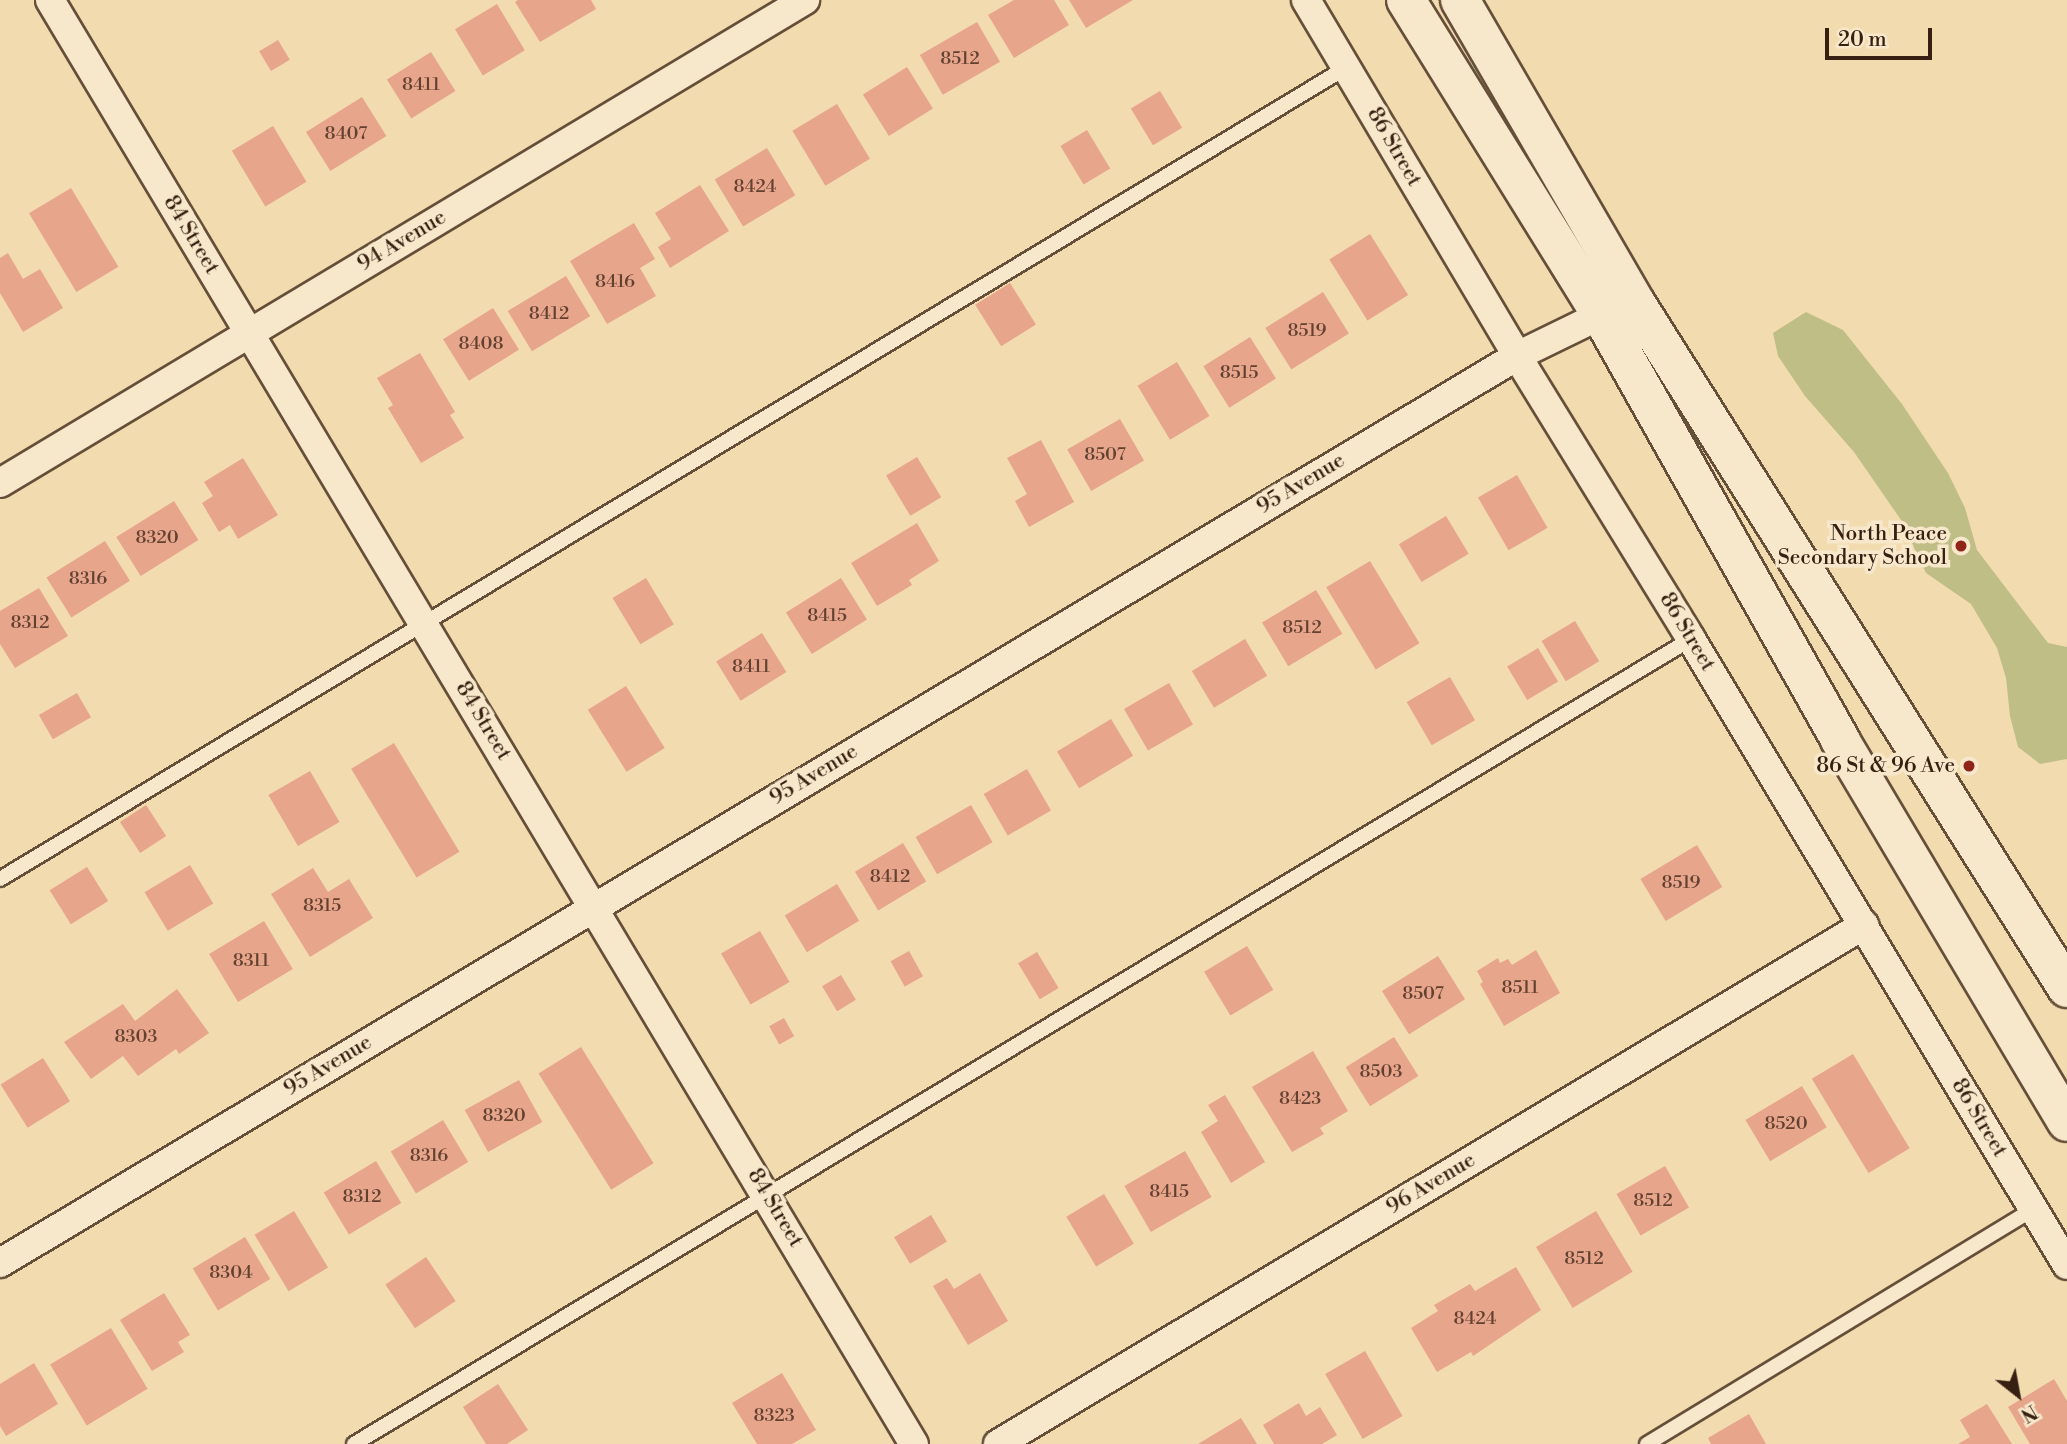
<!DOCTYPE html>
<style>
body{margin:0}
#map{position:relative;width:2067px;height:1444px;overflow:hidden;background:#f2dbaf;font-family:"Libre Bodoni",serif}
div>[style]{position:absolute}
.green>*{inset:0;background:#c0be87}
.building>*{inset:0;background:#e7a58c;transform-origin:0 0}
.roads{filter:drop-shadow(2px 0 #664f39) drop-shadow(-2px 0 #664f39) drop-shadow(0 2px #664f39) drop-shadow(0 -2px #664f39)}
.service>*{height:14px;margin:-7px;padding:0 7px;transform-origin:7px;border-radius:7px;background:#f7e8cb}
.minor>*{height:28px;margin:-14px;padding:0 14px;transform-origin:14px;border-radius:14px;background:#f7e8cb}
.secondary>*{height:38px;margin:-19px;padding:0 19px;transform-origin:19px;border-radius:19px;background:#f7e8cb}
.dots>*{width:19px;height:19px;translate:-50% -50%;box-sizing:border-box;border:4px solid #f7e8cb;border-radius:50%}
span{translate:-50% -50%;white-space:nowrap;text-align:center;line-height:1.15;-webkit-text-stroke:7px #f7e8cb;paint-order:stroke}
.number-label{font-size:18px;color:#634130}
.number-label span{-webkit-text-stroke-width:0}
.street-label{font-size:21px;color:#372012}
.poi-label{font-size:21px;color:#372012}
.right{translate:-100% -50%;text-align:right}
.north{position:absolute;left:1983px;top:1360px;width:70px;height:70px;-webkit-text-stroke:5px #f7e8cb;paint-order:stroke;rotate:149deg;font-size:19px;font-weight:700;line-height:28px;text-align:center;color:#372012}
.north::after{content:'';display:block;margin:auto;width:24px;height:32px;background:#372012;clip-path:polygon(50% 0,100% 100%,50% 72%,0 100%)}
.scale{position:absolute;left:1825px;top:28px;width:107px;height:32px;box-sizing:border-box;border:4px solid #372012;border-top:0;padding-left:9px;font-size:21px;line-height:24px;white-space:nowrap;color:#372012;-webkit-text-stroke:5px #f7e8cb;paint-order:stroke}
</style>
<div id="map">
<div class="green">
<i style="clip-path:polygon(1806px 312px,1843px 330px,1902px 404px,1948px 473px,1965px 508px,1977px 550px,2048px 643px,2067px 647px,2067px 759px,2040px 764px,2018px 747px,2010px 716px,2006px 678px,1997px 648px,1971px 604px,1926px 573px,1901px 520px,1854px 452px,1805px 396px,1778px 356px,1773px 333px)"></i>
</div>
<div class="building">
<i style="clip-path:polygon(518px 0,591px 0,596px 9px,540px 42px,515px 2px)"></i>
<i style="clip-path:polygon(1014px 0,1054px 0,1069px 25px,1014px 58px,988px 15px)"></i>
<i style="clip-path:polygon(1069px 0,1133px 0,1086px 28px)"></i>
<i style="left:497px;top:4px;width:54px;height:49px;rotate:59deg"></i>
<i style="left:977px;top:22px;width:46px;height:66px;rotate:60deg"></i>
<i style="left:278px;top:40px;width:23px;height:22px;rotate:59deg"></i>
<i style="left:431px;top:52px;width:46px;height:52px;rotate:58deg"></i>
<i style="left:907px;top:67px;width:49px;height:52px;rotate:58deg"></i>
<i style="left:1160px;top:91px;width:43px;height:34px;rotate:59deg"></i>
<i style="left:362px;top:97px;width:46px;height:66px;rotate:58deg"></i>
<i style="left:837px;top:104px;width:64px;height:52px;rotate:59deg"></i>
<i style="left:273px;top:126px;width:65px;height:48px;rotate:59deg"></i>
<i style="left:1087px;top:130px;width:45px;height:31px;rotate:59deg"></i>
<i style="left:767px;top:148px;width:55px;height:61px;rotate:59deg"></i>
<i style="clip-path:polygon(700px 185px,729px 231px,670px 268px,658px 247px,671px 239px,655px 213px)"></i>
<i style="left:71px;top:188px;width:92px;height:49px;rotate:59deg"></i>
<i style="clip-path:polygon(634px 223px,655px 259px,640px 268px,656px 296px,607px 324px,570px 261px)"></i>
<i style="left:1370px;top:234px;width:72px;height:48px;rotate:58deg"></i>
<i style="clip-path:polygon(8px 253px,23px 279px,40px 269px,63px 308px,23px 332px,0 293px,0 258px)"></i>
<i style="left:566px;top:276px;width:47px;height:68px;rotate:59deg"></i>
<i style="left:1010px;top:283px;width:49px;height:41px;rotate:58deg"></i>
<i style="left:1323px;top:292px;width:49px;height:68px;rotate:58deg"></i>
<i style="left:493px;top:308px;width:49px;height:59px;rotate:58deg"></i>
<i style="left:1250px;top:337px;width:49px;height:55px;rotate:58deg"></i>
<i style="clip-path:polygon(420px 353px,455px 412px,450px 415px,464px 438px,421px 463px,388px 408px,393px 405px,377px 378px)"></i>
<i style="left:1177px;top:362px;width:63px;height:46px;rotate:59deg"></i>
<i style="left:1120px;top:419px;width:48px;height:61px;rotate:60deg"></i>
<i style="clip-path:polygon(1041px 440px,1074px 502px,1029px 527px,1015px 501px,1027px 494px,1007px 458px)"></i>
<i style="left:917px;top:457px;width:47px;height:36px;rotate:59deg"></i>
<i style="clip-path:polygon(243px 458px,278px 515px,238px 539px,230px 525px,219px 532px,202px 503px,213px 496px,204px 482px)"></i>
<i style="left:1517px;top:475px;width:61px;height:45px;rotate:60deg"></i>
<i style="left:174px;top:501px;width:46px;height:68px;rotate:58deg"></i>
<i style="left:1446px;top:516px;width:44px;height:55px;rotate:59deg"></i>
<i style="clip-path:polygon(917px 523px,939px 561px,909px 580px,912px 585px,877px 606px,851px 563px)"></i>
<i style="left:105px;top:541px;width:47px;height:69px;rotate:58deg"></i>
<i style="left:1370px;top:561px;width:96px;height:51px;rotate:59deg"></i>
<i style="left:646px;top:578px;width:54px;height:39px;rotate:59deg"></i>
<i style="left:841px;top:578px;width:49px;height:65px;rotate:58deg"></i>
<i style="clip-path:polygon(39px 588px,68px 636px,15px 668px,0 644px,0 611px)"></i>
<i style="left:1316px;top:590px;width:51px;height:63px;rotate:59deg"></i>
<i style="left:1575px;top:621px;width:47px;height:39px;rotate:59deg"></i>
<i style="left:762px;top:633px;width:46px;height:54px;rotate:58deg"></i>
<i style="left:1245px;top:639px;width:43px;height:62px;rotate:59deg"></i>
<i style="left:1538px;top:648px;width:39px;height:36px;rotate:59deg"></i>
<i style="left:1450px;top:677px;width:50px;height:50px;rotate:60deg"></i>
<i style="left:1169px;top:683px;width:48px;height:52px;rotate:60deg"></i>
<i style="left:626px;top:686px;width:73px;height:45px;rotate:58deg"></i>
<i style="left:77px;top:693px;width:28px;height:44px;rotate:60deg"></i>
<i style="left:1111px;top:719px;width:43px;height:63px;rotate:59deg"></i>
<i style="left:394px;top:743px;width:127px;height:50px;rotate:59deg"></i>
<i style="left:1027px;top:769px;width:48px;height:50px;rotate:60deg"></i>
<i style="left:310px;top:771px;width:59px;height:48px;rotate:60deg"></i>
<i style="left:146px;top:805px;width:37px;height:31px;rotate:57deg"></i>
<i style="left:971px;top:805px;width:43px;height:64px;rotate:60deg"></i>
<i style="left:903px;top:843px;width:45px;height:56px;rotate:59deg"></i>
<i style="left:1697px;top:845px;width:49px;height:66px;rotate:59deg"></i>
<i style="left:190px;top:865px;width:45px;height:53px;rotate:59deg"></i>
<i style="left:87px;top:867px;width:40px;height:44px;rotate:58deg"></i>
<i style="clip-path:polygon(313px 868px,328px 892px,349px 879px,373px 918px,310px 957px,271px 894px)"></i>
<i style="left:837px;top:884px;width:43px;height:61px;rotate:59deg"></i>
<i style="left:264px;top:921px;width:56px;height:64px;rotate:59deg"></i>
<i style="left:760px;top:931px;width:59px;height:45px;rotate:60deg"></i>
<i style="left:1247px;top:946px;width:51px;height:50px;rotate:59deg"></i>
<i style="clip-path:polygon(1536px 950px,1560px 993px,1504px 1026px,1480px 984px,1483px 982px,1477px 971px,1498px 958px,1500px 963px,1508px 959px,1512px 965px)"></i>
<i style="left:909px;top:951px;width:29px;height:21px;rotate:61deg"></i>
<i style="left:1037px;top:952px;width:42px;height:22px;rotate:59deg"></i>
<i style="left:1438px;top:956px;width:51px;height:66px;rotate:58deg"></i>
<i style="left:841px;top:975px;width:29px;height:22px;rotate:59deg"></i>
<i style="clip-path:polygon(177px 989px,209px 1033px,179px 1054px,176px 1049px,138px 1076px,123px 1056px,91px 1079px,64px 1042px,123px 1004px,135px 1021px)"></i>
<i style="left:784px;top:1018px;width:21px;height:17px;rotate:61deg"></i>
<i style="left:1394px;top:1037px;width:46px;height:57px;rotate:58deg"></i>
<i style="left:581px;top:1047px;width:137px;height:50px;rotate:58deg"></i>
<i style="clip-path:polygon(1313px 1051px,1348px 1111px,1320px 1128px,1324px 1134px,1292px 1152px,1252px 1087px)"></i>
<i style="left:1853px;top:1054px;width:110px;height:48px;rotate:59deg"></i>
<i style="left:43px;top:1058px;width:51px;height:50px;rotate:58deg"></i>
<i style="left:519px;top:1080px;width:48px;height:62px;rotate:61deg"></i>
<i style="left:1802px;top:1086px;width:48px;height:66px;rotate:59deg"></i>
<i style="clip-path:polygon(1225px 1095px,1265px 1162px,1231px 1183px,1201px 1132px,1218px 1121px,1208px 1105px)"></i>
<i style="left:443px;top:1120px;width:49px;height:61px;rotate:59deg"></i>
<i style="left:1185px;top:1151px;width:53px;height:70px;rotate:60deg"></i>
<i style="left:376px;top:1161px;width:49px;height:61px;rotate:59deg"></i>
<i style="left:1665px;top:1166px;width:48px;height:56px;rotate:60deg"></i>
<i style="left:1104px;top:1194px;width:58px;height:44px;rotate:59deg"></i>
<i style="left:294px;top:1211px;width:66px;height:46px;rotate:59deg"></i>
<i style="left:1596px;top:1211px;width:71px;height:70px;rotate:59deg"></i>
<i style="left:931px;top:1215px;width:31px;height:43px;rotate:59deg"></i>
<i style="left:245px;top:1237px;width:49px;height:61px;rotate:59deg"></i>
<i style="left:426px;top:1257px;width:53px;height:49px;rotate:56deg"></i>
<i style="clip-path:polygon(1516px 1267px,1541px 1310px,1473px 1356px,1471px 1352px,1437px 1372px,1411px 1328px,1438px 1311px,1434px 1305px,1470px 1284px,1475px 1291px)"></i>
<i style="clip-path:polygon(980px 1273px,1008px 1321px,968px 1345px,933px 1286px,947px 1278px,954px 1289px)"></i>
<i style="clip-path:polygon(164px 1293px,190px 1335px,178px 1342px,184px 1352px,152px 1371px,120px 1320px)"></i>
<i style="left:111px;top:1328px;width:71px;height:71px;rotate:59deg"></i>
<i style="left:1365px;top:1351px;width:75px;height:46px;rotate:60deg"></i>
<i style="clip-path:polygon(34px 1363px,58px 1404px,6px 1436px,0 1426px,0 1384px)"></i>
<i style="clip-path:polygon(782px 1373px,816px 1430px,792px 1444px,757px 1444px,732px 1403px)"></i>
<i style="clip-path:polygon(2054px 1379px,2067px 1401px,2067px 1444px,2030px 1444px,2008px 1407px)"></i>
<i style="clip-path:polygon(498px 1384px,528px 1430px,507px 1444px,486px 1444px,463px 1407px)"></i>
<i style="clip-path:polygon(1299px 1403px,1306px 1416px,1320px 1407px,1337px 1435px,1322px 1444px,1274px 1444px,1263px 1425px)"></i>
<i style="clip-path:polygon(1987px 1404px,2012px 1444px,1958px 1444px,1970px 1437px,1960px 1420px)"></i>
<i style="clip-path:polygon(1749px 1414px,1766px 1444px,1711px 1444px,1708px 1438px)"></i>
<i style="clip-path:polygon(1241px 1418px,1257px 1444px,1198px 1444px)"></i>
</div>
<div class="roads">
<div class="service">
<i style="left:0;top:879px;width:1573px;rotate:-31.08deg"></i>
<i style="left:354px;top:1444px;width:1561px;rotate:-31.05deg"></i>
<i style="left:1647px;top:1444px;width:453px;rotate:-31.3deg"></i>
</div>
<div class="minor">
<i style="left:50px;top:0;width:1683px;rotate:59.11deg"></i>
<i style="left:1306px;top:0;width:414px;rotate:59.3deg"></i>
<i style="left:1517px;top:356px;width:332px;rotate:58.4deg"></i>
<i style="left:1691px;top:639px;width:730px;rotate:59.01deg"></i>
<i style="left:0;top:483px;width:939px;rotate:-30.96deg"></i>
<i style="left:0;top:1263px;width:1767px;rotate:-30.87deg"></i>
<i style="left:1517px;top:356px;width:93px;rotate:-26deg"></i>
<i style="left:1601px;top:315px;width:20px;rotate:-15deg"></i>
<i style="left:998px;top:1444px;width:1010px;rotate:-30.93deg"></i>
</div>
<div class="secondary">
<i style="left:1406px;top:0;width:370px;rotate:58.2deg"></i>
<i style="left:1601px;top:315px;width:488px;rotate:60.6deg"></i>
<i style="left:1840px;top:740px;width:444px;rotate:59.3deg"></i>
<i style="left:1460px;top:0;width:353px;rotate:59.9deg"></i>
<i style="left:1637px;top:305px;width:807px;rotate:57.81deg"></i>
</div>
</div>
<div class="dots">
<i style="left:1961px;top:546px;background:#8f2418"></i>
<i style="left:1969px;top:766px;background:#8f2418"></i>
</div>
<div class="number-label">
<span style="left:960px;top:59px">8512</span>
<span style="left:421px;top:85px">8411</span>
<span style="left:346px;top:134px">8407</span>
<span style="left:755px;top:187px">8424</span>
<span style="left:615px;top:282px">8416</span>
<span style="left:549px;top:314px">8412</span>
<span style="left:1307px;top:331px">8519</span>
<span style="left:481px;top:344px">8408</span>
<span style="left:1239px;top:373px">8515</span>
<span style="left:1105px;top:455px">8507</span>
<span style="left:157px;top:538px">8320</span>
<span style="left:88px;top:579px">8316</span>
<span style="left:827px;top:616px">8415</span>
<span style="left:30px;top:623px">8312</span>
<span style="left:1302px;top:628px">8512</span>
<span style="left:751px;top:667px">8411</span>
<span style="left:890px;top:877px">8412</span>
<span style="left:1681px;top:883px">8519</span>
<span style="left:322px;top:906px">8315</span>
<span style="left:251px;top:961px">8311</span>
<span style="left:1520px;top:988px">8511</span>
<span style="left:1423px;top:994px">8507</span>
<span style="left:136px;top:1037px">8303</span>
<span style="left:1381px;top:1072px">8503</span>
<span style="left:1300px;top:1099px">8423</span>
<span style="left:504px;top:1116px">8320</span>
<span style="left:1786px;top:1124px">8520</span>
<span style="left:429px;top:1156px">8316</span>
<span style="left:1169px;top:1192px">8415</span>
<span style="left:362px;top:1197px">8312</span>
<span style="left:1653px;top:1201px">8512</span>
<span style="left:1584px;top:1259px">8512</span>
<span style="left:231px;top:1273px">8304</span>
<span style="left:1475px;top:1319px">8424</span>
<span style="left:774px;top:1416px">8323</span>
</div>
<div class="street-label">
<span style="left:1394px;top:147px;rotate:60deg">86 Street</span>
<span style="left:191px;top:235px;rotate:59deg">84 Street</span>
<span style="left:402px;top:241px;rotate:-31deg">94 Avenue</span>
<span style="left:1301px;top:484px;rotate:-31deg">95 Avenue</span>
<span style="left:1687px;top:632px;rotate:59deg">86 Street</span>
<span style="left:483px;top:721px;rotate:59deg">84 Street</span>
<span style="left:814px;top:775px;rotate:-31deg">95 Avenue</span>
<span style="left:328px;top:1066px;rotate:-31deg">95 Avenue</span>
<span style="left:1979px;top:1118px;rotate:59deg">86 Street</span>
<span style="left:1431px;top:1184px;rotate:-31deg">96 Avenue</span>
<span style="left:775px;top:1208px;rotate:59deg">84 Street</span>
</div>
<div class="poi-label">
<span class="right" style="left:1947px;top:546px">North Peace<br>Secondary School</span>
<span class="right" style="left:1955px;top:766px">86 St &amp; 96 Ave</span>
</div>
<div class="north">N</div>
<div class="scale">20 m</div>
</div>
